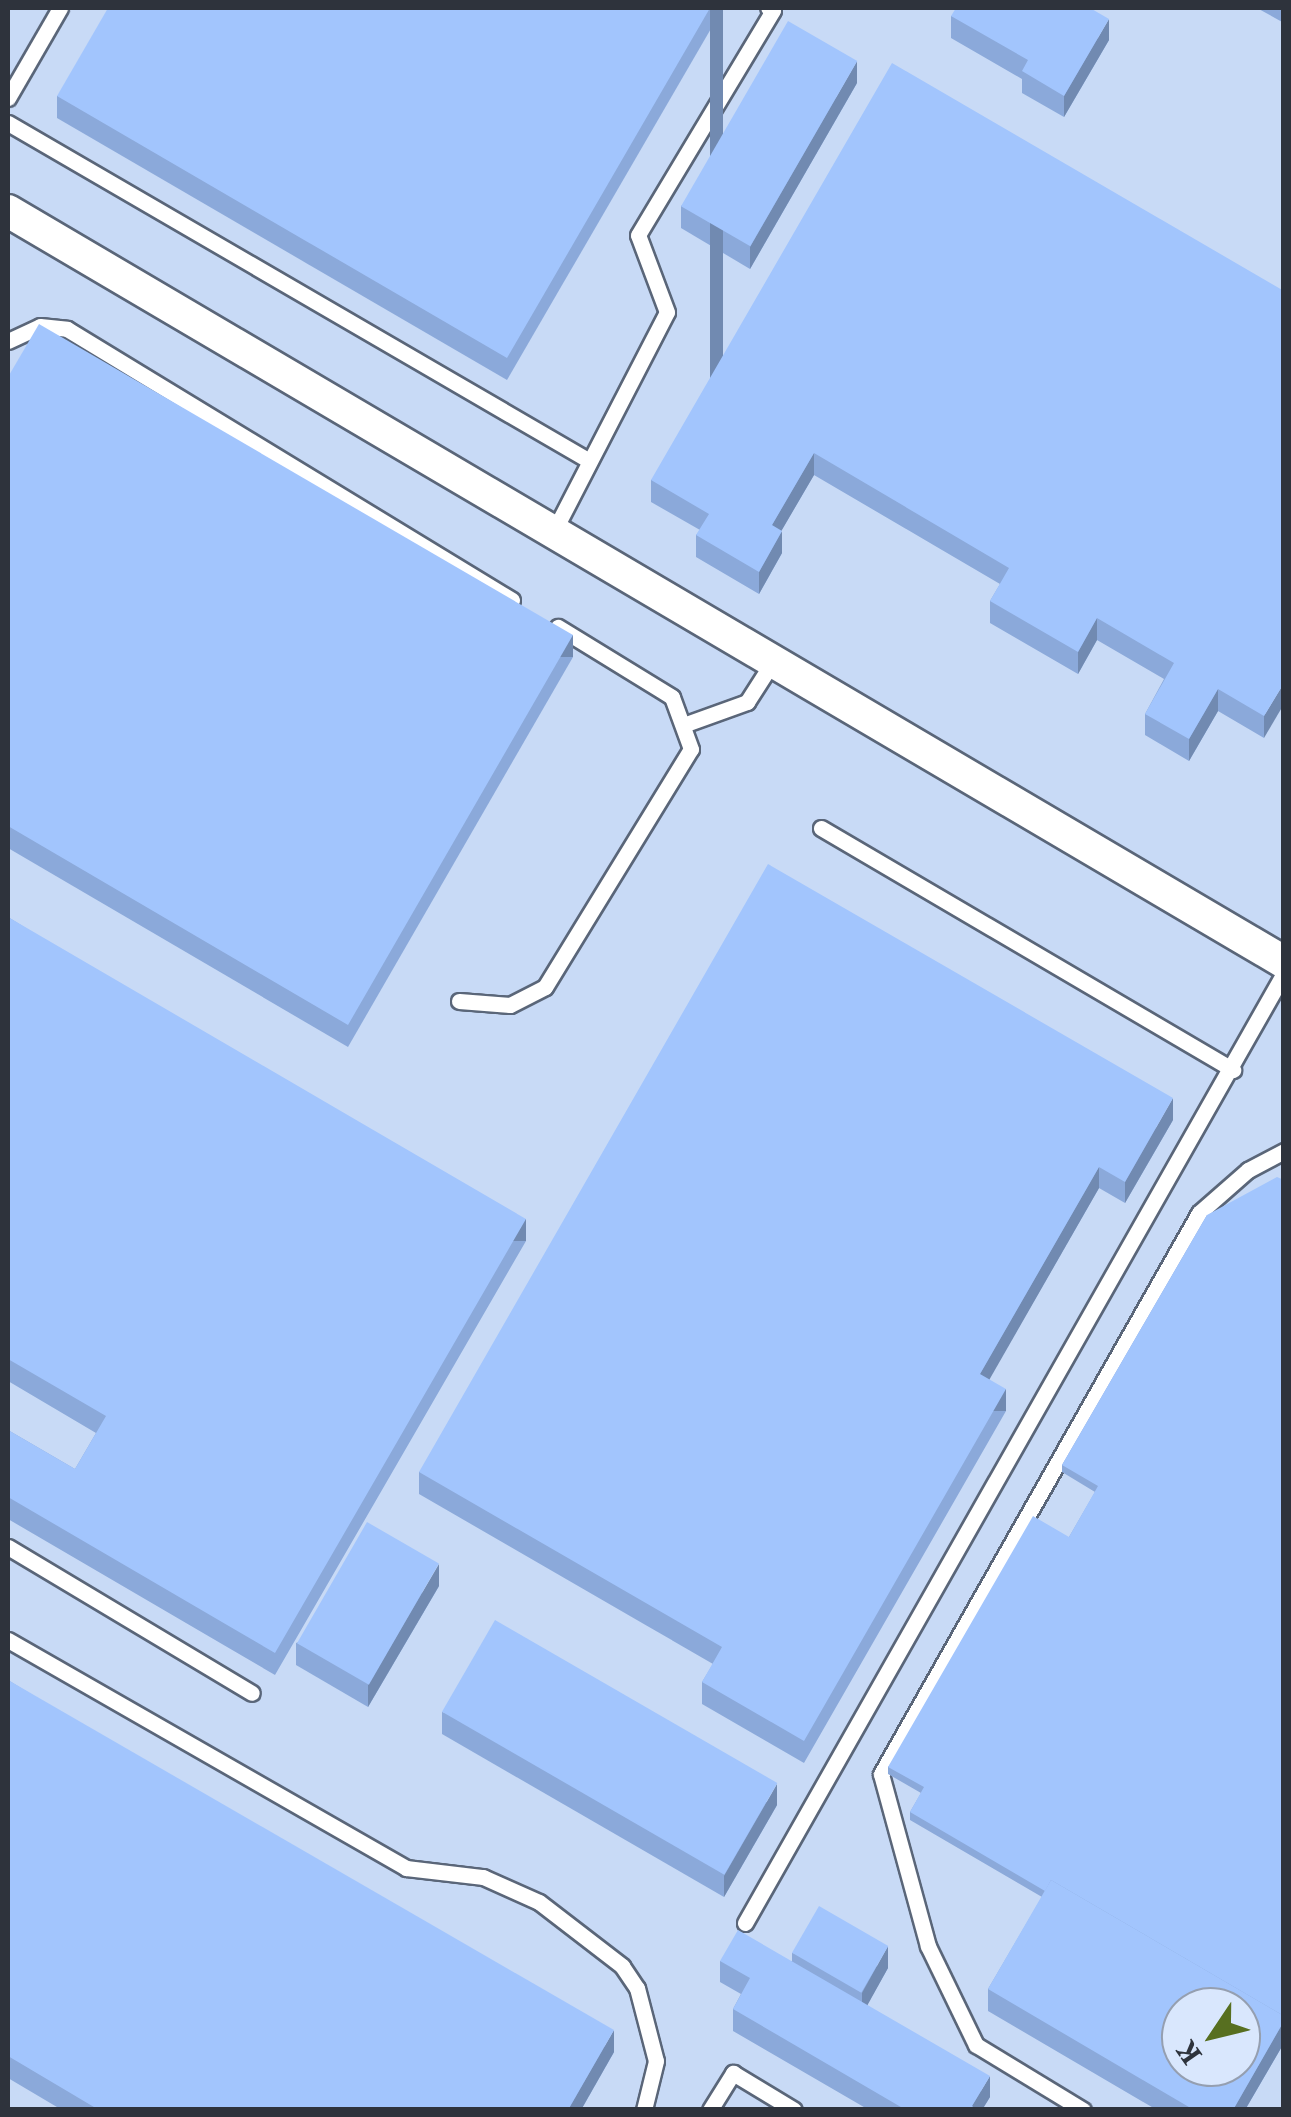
<!DOCTYPE html>
<style>
body{margin:0}
#map{position:relative;width:1291px;height:2117px;overflow:hidden;background:#d9e7fd;font-family:"Noto Serif",serif}
div>[style]{position:absolute}
.built>*{inset:0;background:#c8daf6}
.roads{filter:drop-shadow(2px 0 #5a6679) drop-shadow(-2px 0 #5a6679) drop-shadow(0 2px #5a6679) drop-shadow(0 -2px #5a6679)}
.lane>*{height:15px;margin:-7.5px;padding:0 7.5px;transform-origin:7.5px;border-radius:7.5px;background:#fff}
.street>*{height:32px;margin:-16px;padding:0 16px;transform-origin:16px;border-radius:16px;background:#fff}
.wall>*{inset:0;background:#8ba9da}
.shaded-wall>*{inset:0;background:#718ab1;transform-origin:0 0}
.building>*{inset:0;background:#a2c5fd;transform-origin:0 0}
span{translate:-50% -50%;white-space:nowrap;text-align:center;line-height:1.15;-webkit-text-stroke:10px #d9e7fd;paint-order:stroke}
.frame{position:absolute;inset:0;border:10px solid #2e333c;pointer-events:none}
.north{position:absolute;left:1161px;top:1987px;width:100px;height:100px;box-sizing:border-box;background:#d9e7fd;border:2px solid #959fb0;border-radius:50%;rotate:235deg;font-size:28px;font-weight:700;line-height:40px;text-align:center;color:#2e333c}
.north::after{content:'';display:block;margin:auto;width:35px;height:45px;background:#576f20;clip-path:polygon(50% 0,100% 100%,50% 72%,0 100%)}
</style>
<div id="map">
<div class="built">
<i style="clip-path:polygon(evenodd,8px 8px,1283px 8px,1283px 2109px,8px 2110px,8px 8px,1181px 2007px,1241px 2007px,1241px 2067px,1181px 2067px,1181px 2007px)"></i>
</div>
<div class="roads">
<div class="lane">
<i style="left:8px;top:98px;width:104px;rotate:-60deg"></i>
<i style="left:8px;top:123px;width:671px;rotate:30.16deg"></i>
<i style="left:8px;top:341px;width:35px;rotate:-25deg"></i>
<i style="left:40px;top:326px;width:27px;rotate:6deg"></i>
<i style="left:67px;top:329px;width:521px;rotate:31.34deg"></i>
<i style="left:554px;top:531px;width:246px;rotate:-62.7deg"></i>
<i style="left:667px;top:312px;width:82px;rotate:-110.6deg"></i>
<i style="left:638px;top:235px;width:262px;rotate:-59deg"></i>
<i style="left:773px;top:10px;width:5px;rotate:-158deg"></i>
<i style="left:686px;top:724px;width:65px;rotate:-19.8deg"></i>
<i style="left:747px;top:702px;width:50px;rotate:-57.3deg"></i>
<i style="left:821px;top:828px;width:478px;rotate:30.4deg"></i>
<i style="left:459px;top:1001px;width:51px;rotate:4.5deg"></i>
<i style="left:510px;top:1005px;width:39px;rotate:-27deg"></i>
<i style="left:545px;top:987px;width:279px;rotate:-58.5deg"></i>
<i style="left:691px;top:749px;width:55px;rotate:-110.1deg"></i>
<i style="left:672px;top:697px;width:134px;rotate:-148.4deg"></i>
<i style="left:8px;top:1547px;width:284px;rotate:30.9deg"></i>
<i style="left:8px;top:1640px;width:459px;rotate:29.8deg"></i>
<i style="left:406px;top:1868px;width:78px;rotate:6.7deg"></i>
<i style="left:483px;top:1877px;width:61px;rotate:24.1deg"></i>
<i style="left:539px;top:1902px;width:105px;rotate:37.6deg"></i>
<i style="left:622px;top:1966px;width:27px;rotate:56deg"></i>
<i style="left:637px;top:1988px;width:75px;rotate:75.4deg"></i>
<i style="left:656px;top:2061px;width:50px;rotate:103.8deg"></i>
<i style="left:745px;top:1923px;width:1092px;rotate:-60.43deg"></i>
<i style="left:710px;top:2110px;width:44px;rotate:-58.1deg"></i>
<i style="left:733px;top:2073px;width:71px;rotate:31.2deg"></i>
<i style="left:1083px;top:2110px;width:125px;rotate:-148.7deg"></i>
<i style="left:976px;top:2045px;width:110px;rotate:-115.9deg"></i>
<i style="left:928px;top:1946px;width:178px;rotate:-105.3deg"></i>
<i style="left:881px;top:1774px;width:645px;rotate:-60.45deg"></i>
<i style="left:1199px;top:1213px;width:65px;rotate:-41.3deg"></i>
<i style="left:1248px;top:1170px;width:41px;rotate:-27.8deg"></i>
</div>
<div class="street">
<i style="left:8px;top:211px;width:1481px;rotate:30.48deg"></i>
</div>
</div>
<div class="wall">
<i style="clip-path:polygon(723px 8px,507px 380px,57px 118px,57px 96px)"></i>
<i style="clip-path:polygon(1257px 8px,1284px 8px,1284px 23px)"></i>
<i style="clip-path:polygon(951px 16px,1109px 40px,1064px 117px,1022px 93px,1022px 79px,951px 38px)"></i>
<i style="clip-path:polygon(857px 83px,750px 269px,681px 228px,681px 206px)"></i>
<i style="clip-path:polygon(1284px 291px,1264px 738px,1218px 711px,1189px 761px,1145px 735px,1145px 714px,1164px 679px,1097px 640px,1078px 674px,990px 623px,990px 601px,1000px 584px,814px 475px,781px 531px,782px 553px,759px 594px,696px 557px,696px 535px,700px 530px,651px 502px,651px 480px)"></i>
<i style="clip-path:polygon(8px 377px,573px 657px,348px 1047px,8px 848px)"></i>
<i style="clip-path:polygon(8px 917px,526px 1241px,275px 1675px,8px 1519px,8px 1430px,75px 1469px,96px 1433px,8px 1381px)"></i>
<i style="clip-path:polygon(1173px 1120px,1125px 1203px,1099px 1188px,989px 1379px,1006px 1411px,804px 1763px,702px 1704px,702px 1682px,713px 1664px,419px 1494px,419px 1472px)"></i>
<i style="clip-path:polygon(1207px 1215px,1284px 2043px,1245px 2110px,1157px 2110px,988px 2011px,988px 1989px,1042px 1897px,910px 1820px,910px 1812px,921px 1793px,888px 1774px,888px 1767px,1069px 1537px,1095px 1492px,1062px 1472px,1062px 1465px)"></i>
<i style="clip-path:polygon(439px 1586px,368px 1707px,296px 1665px,296px 1643px)"></i>
<i style="clip-path:polygon(8px 1680px,614px 2052px,581px 2110px,62px 2110px,8px 2078px)"></i>
<i style="clip-path:polygon(442px 1712px,777px 1805px,724px 1897px,442px 1734px)"></i>
<i style="clip-path:polygon(792px 1953px,888px 1968px,867px 2005px,990px 2097px,982px 2110px,869px 2110px,733px 2031px,733px 2009px,741px 1994px,720px 1982px,720px 1961px,792px 1961px)"></i>
</div>
<div class="shaded-wall">
<i style="left:710px;top:8px;width:13px;height:405px"></i>
<i style="clip-path:polygon(1109px 19px,1109px 40px,1064px 117px,1064px 96px)"></i>
<i style="clip-path:polygon(857px 61px,857px 83px,750px 269px,750px 247px)"></i>
<i style="clip-path:polygon(814px 453px,814px 475px,772px 547px,772px 525px)"></i>
<i style="clip-path:polygon(782px 531px,782px 553px,759px 594px,759px 572px)"></i>
<i style="clip-path:polygon(1097px 618px,1097px 640px,1078px 674px,1078px 652px)"></i>
<i style="left:573px;top:635px;width:22px;height:450px;rotate:90deg"></i>
<i style="clip-path:polygon(1284px 683px,1284px 704px,1264px 738px,1264px 716px)"></i>
<i style="clip-path:polygon(1218px 689px,1218px 711px,1189px 761px,1189px 739px)"></i>
<i style="clip-path:polygon(1173px 1098px,1173px 1120px,1125px 1203px,1125px 1182px)"></i>
<i style="clip-path:polygon(1099px 1167px,1099px 1188px,980px 1396px,980px 1374px)"></i>
<i style="left:526px;top:1219px;width:22px;height:501px;rotate:90deg"></i>
<i style="left:1006px;top:1389px;width:22px;height:406px;rotate:90deg"></i>
<i style="clip-path:polygon(439px 1564px,439px 1586px,368px 1707px,368px 1685px)"></i>
<i style="clip-path:polygon(777px 1784px,777px 1805px,724px 1897px,724px 1876px)"></i>
<i style="clip-path:polygon(888px 1946px,888px 1968px,862px 2015px,862px 1993px)"></i>
<i style="clip-path:polygon(1284px 2021px,1284px 2043px,1245px 2110px,1233px 2110px)"></i>
<i style="clip-path:polygon(614px 2030px,614px 2052px,581px 2110px,568px 2110px)"></i>
<i style="clip-path:polygon(990px 2076px,990px 2097px,982px 2110px,972px 2110px,972px 2106px)"></i>
</div>
<div class="building">
<i style="clip-path:polygon(108px 8px,710px 8px,507px 358px,57px 96px)"></i>
<i style="clip-path:polygon(956px 8px,1090px 8px,1109px 19px,1064px 96px,1022px 71px,1028px 60px,951px 16px)"></i>
<i style="left:788px;top:21px;width:80px;height:214px;rotate:30deg"></i>
<i style="clip-path:polygon(892px 63px,1284px 291px,1284px 683px,1264px 716px,1218px 689px,1189px 739px,1145px 714px,1174px 663px,1097px 618px,1078px 652px,990px 601px,1009px 568px,814px 453px,772px 525px,782px 531px,759px 572px,696px 535px,709px 514px,651px 480px)"></i>
<i style="clip-path:polygon(39px 324px,573px 635px,348px 1025px,8px 826px,8px 377px)"></i>
<i style="clip-path:polygon(768px 864px,1173px 1098px,1125px 1182px,1099px 1167px,980px 1374px,1006px 1389px,804px 1741px,702px 1682px,722px 1647px,419px 1472px)"></i>
<i style="clip-path:polygon(8px 917px,526px 1219px,275px 1653px,8px 1497px,8px 1430px,75px 1469px,106px 1416px,8px 1359px)"></i>
<i style="clip-path:polygon(1277px 1177px,1284px 1180px,1284px 2016px,1051px 1880px,1045px 1891px,910px 1812px,924px 1787px,888px 1767px,1033px 1516px,1069px 1537px,1098px 1486px,1062px 1465px,1207px 1215px)"></i>
<i style="left:367px;top:1522px;width:83px;height:140px;rotate:30deg"></i>
<i style="left:495px;top:1620px;width:326px;height:106px;rotate:30deg"></i>
<i style="clip-path:polygon(8px 1680px,614px 2030px,568px 2110px,99px 2110px,8px 2056px)"></i>
<i style="clip-path:polygon(evenodd,1051px 1880px,1284px 2016px,1284px 2021px,1233px 2110px,1194px 2110px,988px 1989px,1051px 1880px,1181px 2007px,1241px 2007px,1241px 2067px,1181px 2067px,1181px 2007px)"></i>
<i style="left:819px;top:1906px;width:80px;height:54px;rotate:30deg"></i>
<i style="clip-path:polygon(738px 1930px,990px 2076px,972px 2106px,977px 2110px,906px 2110px,733px 2009px,750px 1978px,720px 1961px)"></i>
</div>
<div class="frame"></div>
<div class="north">K</div>
</div>
